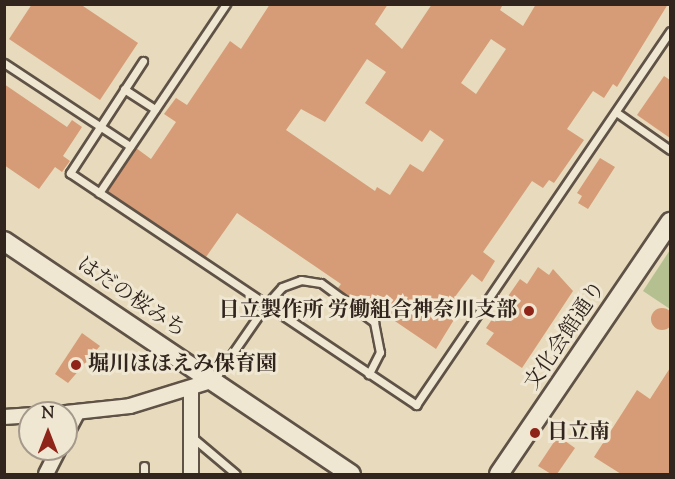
<!DOCTYPE html>
<meta charset="utf-8">
<style>
body{margin:0}
#map{position:relative;width:675px;height:479px;overflow:hidden;background:#e8dabc;font-family:"Sorts Mill Goudy","Noto Serif JP",serif}
div>[style]{position:absolute}
.green>*{inset:0;background:#b5c091}
.building>*{inset:0;background:#d69c77}
.round{border-radius:50%}
.roads{filter:drop-shadow(2px 0 #5f5246) drop-shadow(-2px 0 #5f5246) drop-shadow(0 2px #5f5246) drop-shadow(0 -2px #5f5246)}
.lane>*{height:7px;margin:-3.5px;padding:0 3.5px;transform-origin:3.5px;border-radius:3.5px;background:#f0e7d3}
.street>*{height:14px;margin:-7px;padding:0 7px;transform-origin:7px;border-radius:7px;background:#f0e7d3}
.secondary>*{height:18px;margin:-9px;padding:0 9px;transform-origin:9px;border-radius:9px;background:#f0e7d3}
.dots>*{width:16px;height:16px;translate:-50% -50%;box-sizing:border-box;border:3px solid #f0e7d3;border-radius:50%}
span{translate:-50% -50%;white-space:nowrap;text-align:center;line-height:1.15;-webkit-text-stroke:6px #f0e7d3;paint-order:stroke}
.street-label{font-size:21px;color:#31251e}
.poi-label{font-size:21px;color:#31251e;font-weight:700}
.right{translate:-100% -50%;text-align:right}
.left{translate:0 -50%;text-align:left}
.frame{position:absolute;inset:0;border:6px solid #31251e;pointer-events:none}
.north{position:absolute;left:18px;top:401px;width:60px;height:60px;box-sizing:border-box;background:#f0e7d3;border:2px solid #a4998b;border-radius:50%;rotate:0deg;font-size:16px;font-weight:700;line-height:24px;text-align:center;color:#31251e}
.north::after{content:'';display:block;margin:auto;width:21px;height:27px;background:#8f2418;clip-path:polygon(50% 0,100% 100%,50% 72%,0 100%)}
</style>
<div id="map">
<div class="green">
<i style="clip-path:polygon(670px 250px,670px 309px,643px 291px)"></i>
</div>
<div class="building">
<i style="clip-path:polygon(32px 4px,80px 4px,138px 43px,100px 100px,9px 39px)"></i>
<i style="clip-path:polygon(evenodd,270px 4px,388px 4px,375px 24px,402px 49px,432px 4px,503px 4px,500px 10px,523px 26px,536px 4px,668px 4px,617px 87px,613px 84px,604px 98px,593px 91px,567px 129px,584px 140px,554px 183px,549px 180px,543px 188px,532px 181px,483px 252px,495px 261px,482px 282px,472px 274px,454px 298px,463px 305px,436px 349px,361px 298px,357px 303px,338px 288px,341px 284px,237px 213px,206px 257px,107px 191px,136px 148px,151px 159px,176px 122px,164px 114px,176px 98px,187px 105px,230px 41px,241px 49px,270px 4px,491px 39px,506px 49px,476px 94px,461px 83px,491px 39px,270px 4px,367px 59px,386px 72px,365px 103px,422px 142px,430px 130px,444px 140px,423px 172px,410px 164px,390px 195px,377px 187px,375px 191px,286px 130px,301px 109px,325px 122px,367px 59px)"></i>
<i style="clip-path:polygon(664px 76px,670px 80px,670px 138px,637px 115px)"></i>
<i style="clip-path:polygon(4px 84px,67px 127px,72px 120px,82px 127px,63px 156px,70px 161px,62px 172px,55px 167px,39px 189px,4px 165px)"></i>
<i style="clip-path:polygon(600px 158px,615px 167px,588px 209px,578px 203px,582px 196px,577px 193px)"></i>
<i style="clip-path:polygon(538px 267px,549px 275px,553px 269px,573px 291px,522px 368px,486px 344px,494px 333px,486px 328px,520px 279px,527px 284px)"></i>
<i class="round" style="left:651px;top:308px;width:22px;height:22px"></i>
<i style="clip-path:polygon(82px 333px,100px 346px,68px 383px,55px 374px)"></i>
<i style="clip-path:polygon(670px 368px,670px 474px,621px 474px,594px 457px,637px 390px,650px 399px)"></i>
<i style="clip-path:polygon(558px 436px,575px 448px,557px 474px,551px 474px,538px 466px)"></i>
</div>
<div class="roads">
<div class="lane">
<i style="left:143px;top:61px;width:134px;rotate:123.1deg"></i>
<i style="left:70px;top:173px;width:417px;rotate:33.8deg"></i>
<i style="left:416px;top:405px;width:452px;rotate:-55.8deg"></i>
<i style="left:4px;top:63px;width:151px;rotate:33.4deg"></i>
<i style="left:124px;top:89px;width:37px;rotate:33deg"></i>
<i style="left:616px;top:112px;width:66px;rotate:35.1deg"></i>
<i style="left:99px;top:193px;width:228px;rotate:-56.1deg"></i>
<i style="left:214px;top:380px;width:90px;rotate:-55.4deg"></i>
<i style="left:265px;top:306px;width:25px;rotate:-48deg"></i>
<i style="left:282px;top:287px;width:20px;rotate:-20deg"></i>
<i style="left:301px;top:280px;width:20px;rotate:9deg"></i>
<i style="left:321px;top:283px;width:66px;rotate:36.3deg"></i>
<i style="left:374px;top:322px;width:31px;rotate:79deg"></i>
<i style="left:380px;top:352px;width:25px;rotate:117deg"></i>
<i style="left:192px;top:437px;width:57px;rotate:40.1deg"></i>
<i style="left:144px;top:466px;width:8px;rotate:90deg"></i>
</div>
<div class="street">
<i style="left:191px;top:388px;width:86px;rotate:90deg"></i>
<i style="left:66px;top:413px;width:64px;rotate:-6.2deg"></i>
<i style="left:130px;top:406px;width:88px;rotate:-17.2deg"></i>
<i style="left:4px;top:417px;width:26px;rotate:-4deg"></i>
<i style="left:66px;top:434px;width:24px;rotate:-62deg"></i>
<i style="left:46px;top:474px;width:28px;rotate:-63deg"></i>
</div>
<div class="secondary">
<i style="left:4px;top:241px;width:418px;rotate:33.9deg"></i>
<i style="left:499px;top:474px;width:305px;rotate:-55.8deg"></i>
</div>
</div>
<div class="dots">
<i style="left:529px;top:311px;background:#8f2418"></i>
<i style="left:76px;top:365px;background:#8f2418"></i>
<i style="left:535px;top:433px;background:#8f2418"></i>
</div>
<div class="street-label">
<span style="left:131px;top:298px;rotate:34deg">はだの桜みち</span>
<span style="left:566px;top:336px;rotate:-56deg">文化会館通り</span>
</div>
<div class="poi-label">
<span class="right" style="left:517px;top:311px">日立製作所 労働組合神奈川支部</span>
<span class="left" style="left:88px;top:365px">堀川ほほえみ保育園</span>
<span class="left" style="left:547px;top:433px">日立南</span>
</div>
<div class="frame"></div>
<div class="north">N</div>
</div>
